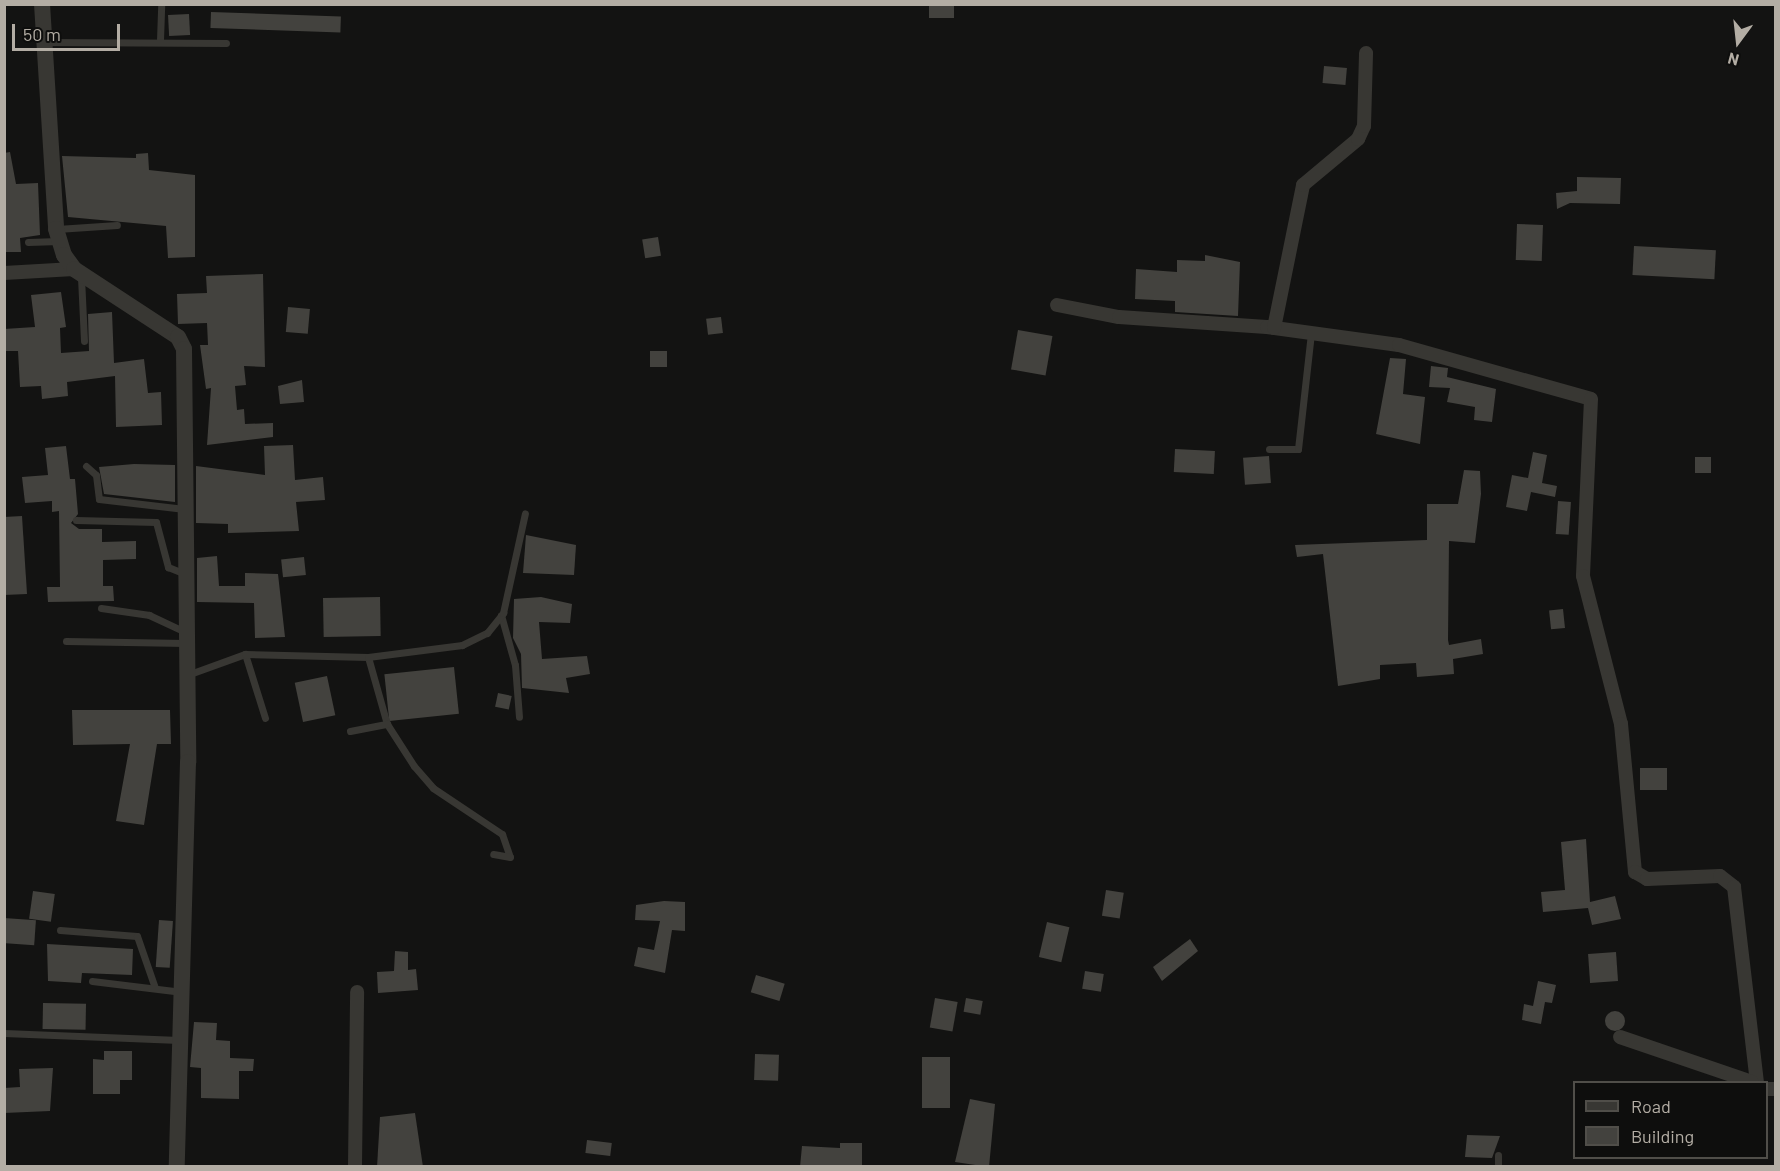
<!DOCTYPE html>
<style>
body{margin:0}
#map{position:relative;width:1780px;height:1171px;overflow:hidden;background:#131312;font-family:Barlow,sans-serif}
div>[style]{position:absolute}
.building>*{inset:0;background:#43423e;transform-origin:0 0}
.round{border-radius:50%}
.service>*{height:7px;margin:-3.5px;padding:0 3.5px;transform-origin:3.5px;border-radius:3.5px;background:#383733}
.minor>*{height:14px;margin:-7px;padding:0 7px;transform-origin:7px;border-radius:7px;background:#383733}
.tertiary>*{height:16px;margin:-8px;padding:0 8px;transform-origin:8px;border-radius:8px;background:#383733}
span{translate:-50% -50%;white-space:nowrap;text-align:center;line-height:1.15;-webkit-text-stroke:5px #0e0e0d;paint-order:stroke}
.frame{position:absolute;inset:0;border:6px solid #b3ada4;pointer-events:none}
.legend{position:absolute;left:1573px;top:1081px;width:195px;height:78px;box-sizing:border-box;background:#0e0e0d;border:2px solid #504e49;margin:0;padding:8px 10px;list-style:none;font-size:18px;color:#b3ada4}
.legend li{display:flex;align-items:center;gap:12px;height:30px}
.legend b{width:30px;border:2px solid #504e49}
.north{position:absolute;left:1708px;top:12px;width:60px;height:60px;-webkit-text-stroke:4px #0e0e0d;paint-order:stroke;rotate:195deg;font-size:16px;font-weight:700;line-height:24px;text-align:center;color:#b3ada4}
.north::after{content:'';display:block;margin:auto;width:21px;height:27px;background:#b3ada4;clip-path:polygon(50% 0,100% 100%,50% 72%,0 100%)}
.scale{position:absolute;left:12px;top:24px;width:108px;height:27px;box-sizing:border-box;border:3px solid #b3ada4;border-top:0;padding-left:8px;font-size:18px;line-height:21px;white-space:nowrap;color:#b3ada4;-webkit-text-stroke:4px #0e0e0d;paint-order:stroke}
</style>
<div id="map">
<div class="building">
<i style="left:929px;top:4px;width:25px;height:14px"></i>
<i style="left:211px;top:12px;width:130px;height:16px;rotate:2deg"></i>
<i style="left:189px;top:14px;width:21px;height:21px;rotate:87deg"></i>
<i style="left:1324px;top:66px;width:23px;height:17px;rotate:5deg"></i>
<i style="clip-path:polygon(10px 152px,16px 184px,38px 183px,40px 235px,20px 238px,21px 252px,4px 252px,4px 153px)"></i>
<i style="clip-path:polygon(148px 153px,149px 170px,195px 175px,195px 257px,168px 258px,166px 226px,68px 217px,62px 156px,136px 158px,136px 154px)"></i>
<i style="clip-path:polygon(1577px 177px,1621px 178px,1620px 204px,1570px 203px,1557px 209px,1556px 193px,1577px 191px)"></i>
<i style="left:1517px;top:224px;width:26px;height:36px;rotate:2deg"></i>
<i style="left:658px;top:237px;width:19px;height:16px;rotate:81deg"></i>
<i style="left:1634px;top:246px;width:82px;height:29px;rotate:3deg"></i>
<i style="clip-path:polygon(1205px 255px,1240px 262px,1238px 316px,1175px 312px,1175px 301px,1135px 299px,1136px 269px,1177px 272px,1177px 260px,1205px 261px)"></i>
<i style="clip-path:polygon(263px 274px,265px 367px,244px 366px,246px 385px,235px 386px,237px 410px,244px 409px,245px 424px,273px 423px,273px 437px,207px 445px,211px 388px,206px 389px,200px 345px,208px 345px,207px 323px,178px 324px,177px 294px,207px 293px,206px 276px)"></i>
<i style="clip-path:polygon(61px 292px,66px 327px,60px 328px,61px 353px,89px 351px,88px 314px,112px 312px,114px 363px,144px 359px,148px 393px,161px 392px,162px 425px,116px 427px,115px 376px,67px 382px,68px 396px,42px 399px,41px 386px,20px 387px,18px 351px,4px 351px,4px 329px,35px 327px,31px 295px)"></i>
<i style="left:288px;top:307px;width:22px;height:25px;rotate:5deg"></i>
<i style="left:721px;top:317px;width:16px;height:15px;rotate:83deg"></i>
<i style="left:1018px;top:330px;width:35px;height:40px;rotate:10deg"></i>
<i style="left:667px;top:351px;width:16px;height:17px;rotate:90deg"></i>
<i style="clip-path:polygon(1390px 358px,1406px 359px,1403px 394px,1425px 397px,1420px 444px,1376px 434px)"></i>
<i style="clip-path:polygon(1431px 366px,1448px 368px,1447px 377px,1496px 389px,1492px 422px,1474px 420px,1475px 407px,1447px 402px,1450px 388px,1429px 387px)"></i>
<i style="clip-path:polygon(302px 380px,304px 402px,280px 404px,278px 386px)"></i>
<i style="clip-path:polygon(293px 445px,295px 480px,323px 477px,325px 500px,296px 502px,299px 531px,228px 533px,228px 524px,196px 523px,196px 466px,265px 475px,264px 446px)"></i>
<i style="clip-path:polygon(66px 446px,70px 479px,75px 479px,78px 514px,71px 523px,79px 529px,102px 529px,102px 542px,136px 541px,136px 559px,103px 560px,103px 586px,113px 586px,114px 601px,48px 602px,47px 587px,60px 587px,59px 511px,52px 512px,52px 501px,25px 503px,22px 477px,48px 475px,45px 448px)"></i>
<i style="left:1175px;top:449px;width:40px;height:23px;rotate:3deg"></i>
<i style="clip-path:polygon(1533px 452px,1547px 455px,1542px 483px,1557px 486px,1555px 497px,1531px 492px,1527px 511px,1506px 507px,1512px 475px,1528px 478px)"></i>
<i style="left:1269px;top:456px;width:27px;height:26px;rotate:86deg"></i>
<i style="left:1711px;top:457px;width:16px;height:16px;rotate:90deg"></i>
<i style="clip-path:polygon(134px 464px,175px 465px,175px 502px,104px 494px,99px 467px)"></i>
<i style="clip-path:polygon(1464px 470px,1480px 471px,1481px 494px,1475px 543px,1449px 541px,1448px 640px,1449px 645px,1481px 639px,1483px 654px,1453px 659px,1454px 674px,1417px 677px,1416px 663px,1380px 665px,1380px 679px,1338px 686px,1323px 554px,1297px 557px,1295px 545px,1427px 540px,1427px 504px,1458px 504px)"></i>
<i style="left:1558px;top:501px;width:13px;height:33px;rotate:4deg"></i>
<i style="clip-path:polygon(22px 516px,27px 594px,4px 595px,4px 517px)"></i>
<i style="clip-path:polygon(526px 535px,576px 545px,574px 575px,523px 573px)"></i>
<i style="clip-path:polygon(217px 556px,219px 586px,245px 586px,245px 573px,278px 574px,285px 637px,255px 638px,254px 603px,197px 602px,197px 558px)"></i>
<i style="left:304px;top:557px;width:18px;height:23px;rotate:84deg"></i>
<i style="left:380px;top:597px;width:39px;height:57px;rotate:89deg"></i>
<i style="clip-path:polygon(541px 597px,572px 604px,570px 623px,539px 622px,542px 659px,587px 656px,590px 674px,566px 678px,569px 693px,522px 688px,521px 654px,513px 638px,514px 599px)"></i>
<i style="left:1563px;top:609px;width:19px;height:14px;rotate:84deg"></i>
<i style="left:454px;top:667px;width:47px;height:70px;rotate:84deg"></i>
<i style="left:327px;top:676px;width:40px;height:33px;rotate:78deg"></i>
<i style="left:498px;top:693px;width:14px;height:14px;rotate:12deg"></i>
<i style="clip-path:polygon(72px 710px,170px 710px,171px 744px,157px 744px,144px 825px,116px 821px,130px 744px,73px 745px)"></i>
<i style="left:1640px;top:768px;width:27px;height:22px"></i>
<i style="clip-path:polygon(1586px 839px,1590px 902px,1615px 896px,1621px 919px,1592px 925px,1588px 908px,1543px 912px,1541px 892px,1565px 890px,1561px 842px)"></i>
<i style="left:1106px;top:890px;width:18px;height:26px;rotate:9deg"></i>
<i style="left:33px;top:891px;width:22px;height:28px;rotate:8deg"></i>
<i style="clip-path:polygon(664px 901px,685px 902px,685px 931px,672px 930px,665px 973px,634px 966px,638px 947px,654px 950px,660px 921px,635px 920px,636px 905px)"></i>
<i style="left:4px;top:918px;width:32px;height:25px;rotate:4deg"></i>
<i style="left:159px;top:920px;width:14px;height:47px;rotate:4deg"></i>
<i style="left:1047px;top:922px;width:23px;height:36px;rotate:13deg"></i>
<i style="clip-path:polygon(1190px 939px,1198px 951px,1162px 981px,1153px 967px)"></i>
<i style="clip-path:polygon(47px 944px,133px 949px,132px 975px,82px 973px,81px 983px,48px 981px)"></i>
<i style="clip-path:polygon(395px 951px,408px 952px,408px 970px,416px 969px,418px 990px,378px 993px,377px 972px,394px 971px)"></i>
<i style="left:1616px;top:952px;width:29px;height:28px;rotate:86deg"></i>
<i style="left:1085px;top:971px;width:19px;height:18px;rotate:9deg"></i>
<i style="left:756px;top:975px;width:30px;height:18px;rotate:17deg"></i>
<i style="clip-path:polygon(1538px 981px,1556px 985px,1552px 1003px,1545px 1002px,1541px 1024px,1522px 1020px,1524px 1004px,1533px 1006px)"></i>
<i style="left:935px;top:998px;width:23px;height:30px;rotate:10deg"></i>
<i style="left:966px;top:998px;width:17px;height:14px;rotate:10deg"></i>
<i style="left:43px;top:1003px;width:43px;height:26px;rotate:1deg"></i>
<i class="round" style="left:1605px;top:1011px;width:20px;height:20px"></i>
<i style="clip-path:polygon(194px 1022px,217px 1023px,216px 1040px,230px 1041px,230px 1058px,254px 1059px,253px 1071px,239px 1071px,239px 1099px,201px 1098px,201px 1068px,190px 1067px)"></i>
<i style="clip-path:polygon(104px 1051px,132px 1051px,132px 1080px,120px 1080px,120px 1094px,93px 1094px,93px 1059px,104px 1060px)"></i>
<i style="left:755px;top:1054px;width:24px;height:26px;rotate:2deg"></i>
<i style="left:922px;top:1057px;width:28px;height:51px"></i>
<i style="clip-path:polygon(53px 1068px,50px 1111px,4px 1113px,4px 1088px,20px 1087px,19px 1069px)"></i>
<i style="clip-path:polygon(970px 1099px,995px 1104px,989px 1167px,955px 1162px)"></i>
<i style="clip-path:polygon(415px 1113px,423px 1167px,377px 1167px,380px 1117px)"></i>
<i style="clip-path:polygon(1467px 1135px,1500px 1136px,1492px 1158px,1465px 1157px)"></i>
<i style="left:587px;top:1140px;width:25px;height:13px;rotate:7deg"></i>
<i style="clip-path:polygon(840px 1143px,862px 1143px,862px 1167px,800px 1167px,802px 1146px,840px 1148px)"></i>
</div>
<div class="service">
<i style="left:160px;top:40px;width:36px;rotate:-88deg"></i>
<i style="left:46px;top:42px;width:180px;rotate:0.3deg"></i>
<i style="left:57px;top:229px;width:60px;rotate:-3.8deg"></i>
<i style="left:28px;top:242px;width:31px;rotate:-2deg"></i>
<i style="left:81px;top:277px;width:64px;rotate:87.3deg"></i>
<i style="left:1269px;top:449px;width:29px"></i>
<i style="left:1298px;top:449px;width:116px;rotate:-83.6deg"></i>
<i style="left:86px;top:466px;width:13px;rotate:42deg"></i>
<i style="left:96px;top:475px;width:24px;rotate:83deg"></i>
<i style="left:99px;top:499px;width:86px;rotate:6.7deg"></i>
<i style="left:76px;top:520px;width:80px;rotate:1.4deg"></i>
<i style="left:156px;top:522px;width:47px;rotate:75.1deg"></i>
<i style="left:168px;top:567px;width:18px;rotate:22deg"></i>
<i style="left:101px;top:608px;width:49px;rotate:8.3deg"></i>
<i style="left:149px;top:615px;width:38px;rotate:25deg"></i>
<i style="left:501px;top:615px;width:52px;rotate:74.4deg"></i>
<i style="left:515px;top:665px;width:52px;rotate:85.6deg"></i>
<i style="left:66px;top:641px;width:120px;rotate:1deg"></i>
<i style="left:245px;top:654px;width:67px;rotate:72.6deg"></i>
<i style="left:368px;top:657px;width:70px;rotate:74.2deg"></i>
<i style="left:387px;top:724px;width:50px;rotate:57.3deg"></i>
<i style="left:414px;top:766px;width:29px;rotate:49deg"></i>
<i style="left:433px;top:788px;width:83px;rotate:33.7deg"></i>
<i style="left:502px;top:834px;width:24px;rotate:71deg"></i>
<i style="left:510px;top:857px;width:17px;rotate:-170deg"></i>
<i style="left:187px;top:675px;width:62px;rotate:-19.9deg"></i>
<i style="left:245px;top:654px;width:123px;rotate:1.4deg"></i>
<i style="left:368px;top:657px;width:95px;rotate:-7.3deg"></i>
<i style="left:462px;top:645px;width:28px;rotate:-26deg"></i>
<i style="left:487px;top:633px;width:26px;rotate:-51deg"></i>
<i style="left:503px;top:613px;width:102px;rotate:-77.6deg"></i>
<i style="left:350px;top:731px;width:38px;rotate:-11deg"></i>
<i style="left:60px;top:930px;width:77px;rotate:4.5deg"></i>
<i style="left:137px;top:936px;width:55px;rotate:70.9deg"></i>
<i style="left:92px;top:981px;width:91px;rotate:7deg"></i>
<i style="left:4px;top:1033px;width:175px;rotate:2.3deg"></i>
<i style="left:1498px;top:1166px;width:11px;rotate:-90deg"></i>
</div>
<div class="minor">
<i style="left:4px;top:273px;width:70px;rotate:-3.3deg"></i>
<i style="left:1057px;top:305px;width:63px;rotate:11deg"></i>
<i style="left:1119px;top:317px;width:148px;rotate:3.9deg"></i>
<i style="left:1267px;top:327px;width:133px;rotate:7.8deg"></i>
<i style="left:1399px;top:345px;width:199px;rotate:15.7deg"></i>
<i style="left:1591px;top:399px;width:177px;rotate:92.6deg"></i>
<i style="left:1583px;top:576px;width:153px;rotate:75.6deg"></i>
<i style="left:1621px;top:724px;width:149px;rotate:84.6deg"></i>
<i style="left:1635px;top:872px;width:14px;rotate:30deg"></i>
<i style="left:1647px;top:879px;width:73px;rotate:-2.4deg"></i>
<i style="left:1720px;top:876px;width:18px;rotate:38deg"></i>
<i style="left:1734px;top:887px;width:196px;rotate:83.3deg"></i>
<i style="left:1274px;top:328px;width:146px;rotate:-78.5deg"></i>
<i style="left:1303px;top:185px;width:72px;rotate:-39.9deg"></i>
<i style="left:1358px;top:139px;width:14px;rotate:-65deg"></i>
<i style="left:1364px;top:126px;width:73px;rotate:-88.4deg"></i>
<i style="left:1620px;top:1037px;width:139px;rotate:18.8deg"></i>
<i style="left:1766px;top:1089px;width:10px"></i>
<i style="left:355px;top:1166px;width:174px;rotate:-89.3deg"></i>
</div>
<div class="tertiary">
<i style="left:42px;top:4px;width:225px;rotate:86.4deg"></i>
<i style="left:56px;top:229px;width:27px;rotate:73deg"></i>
<i style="left:64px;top:255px;width:17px;rotate:54deg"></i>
<i style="left:74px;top:269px;width:124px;rotate:33.2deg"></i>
<i style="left:178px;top:337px;width:13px;rotate:63deg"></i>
<i style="left:184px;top:349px;width:413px;rotate:89.4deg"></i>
<i style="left:188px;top:762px;width:404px;rotate:91.6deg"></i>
</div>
<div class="frame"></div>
<ul class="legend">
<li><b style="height:8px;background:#383733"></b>Road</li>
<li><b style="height:16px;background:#43423e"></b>Building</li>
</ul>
<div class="north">N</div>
<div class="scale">50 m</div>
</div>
